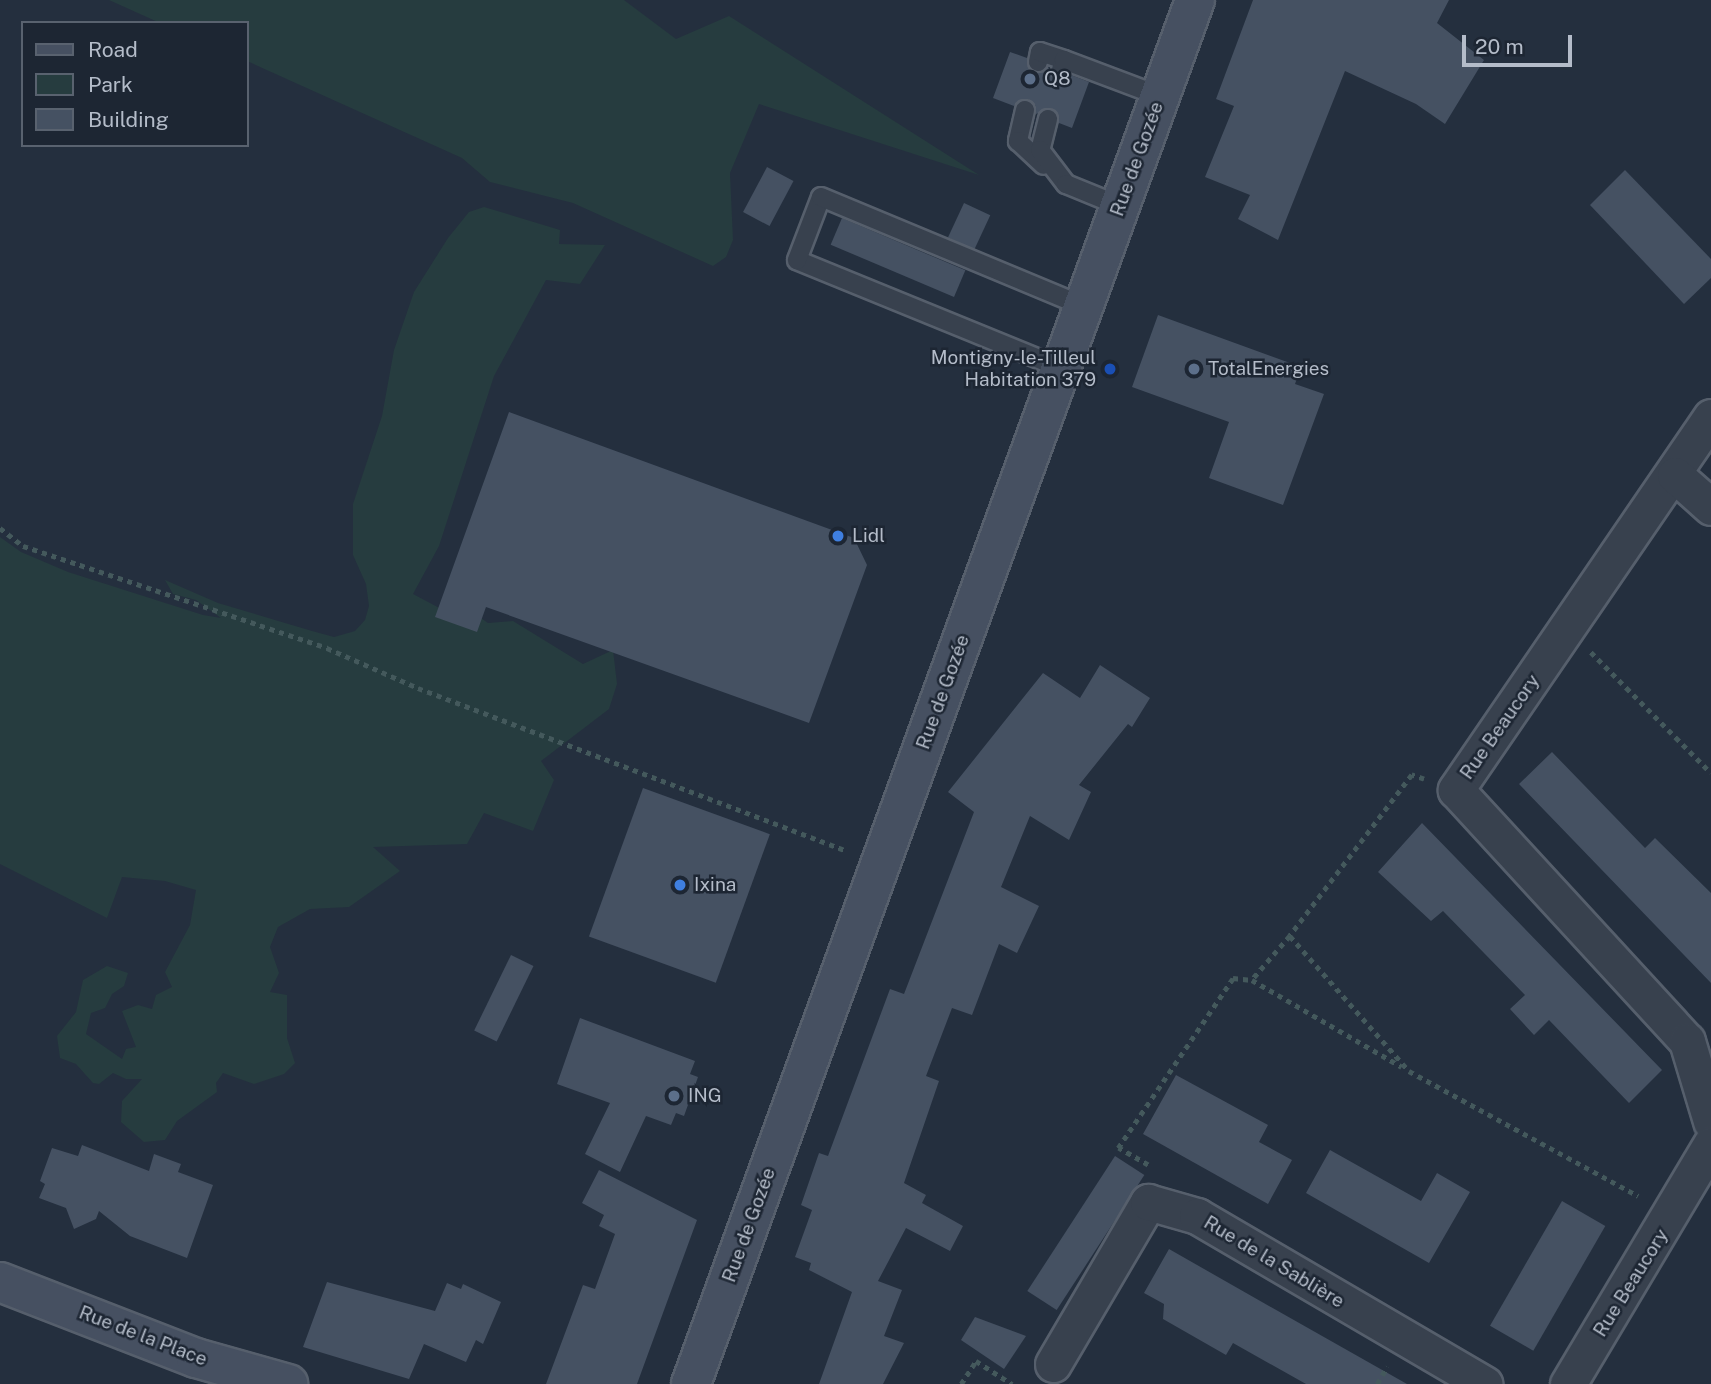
<!DOCTYPE html>
<meta charset="utf-8">
<style>
body{margin:0}
#map{position:relative;width:1711px;height:1384px;overflow:hidden;background:#242f3e;font-family:"Public Sans",sans-serif}
div>[style]{position:absolute}
.green>*{inset:0;background:#263c3f}
.building>*{inset:0;background:#455162;transform-origin:0 0}
.path>*{height:4.5px;margin-top:-2.25px;transform-origin:0;background:repeating-linear-gradient(90deg,#44595c 0 5px,transparent 0 10px)}
.roads{filter:drop-shadow(2px 0 #565f6c) drop-shadow(-2px 0 #565f6c) drop-shadow(0 2px #565f6c) drop-shadow(0 -2px #565f6c)}
.lane>*{height:18px;margin:-9px;padding:0 9px;transform-origin:9px;border-radius:9px;background:#38414e}
.street>*{height:35px;margin:-17.5px;padding:0 17.5px;transform-origin:17.5px;border-radius:17.5px;background:#38414e}
.secondary>*{height:38px;margin:-19px;padding:0 19px;transform-origin:19px;border-radius:19px;background:#465061}
.dots>*{width:19px;height:19px;translate:-50% -50%;box-sizing:border-box;border:4px solid #1d2633;border-radius:50%}
span{translate:-50% -50%;white-space:nowrap;text-align:center;line-height:1.15;-webkit-text-stroke:5px #1d2633;paint-order:stroke}
.poi-label{font-size:19px;color:#b4bcc9}
.left{translate:0 -50%;text-align:left}
.right{translate:-100% -50%;text-align:right}
.street-label{font-size:19px;color:#b4bcc9}
.legend{position:absolute;left:21px;top:21px;width:228px;height:126px;box-sizing:border-box;background:#1d2633;border:2px solid #59626f;margin:0;padding:9px 12px;list-style:none;font-size:21px;color:#b4bcc9}
.legend li{display:flex;align-items:center;gap:14px;height:35px}
.legend b{width:35px;border:2px solid #59626f}
.scale{position:absolute;left:1462px;top:35px;width:110px;height:32px;box-sizing:border-box;border:4px solid #b4bcc9;border-top:0;padding-left:9px;font-size:21px;line-height:24px;white-space:nowrap;color:#b4bcc9;-webkit-text-stroke:5px #1d2633;paint-order:stroke}
</style>
<div id="map">
<div class="green">
<i style="clip-path:polygon(109px 0,624px 0,676px 39px,729px 16px,979px 175px,759px 104px,730px 173px,733px 240px,726px 257px,713px 266px,573px 203px,490px 182px,462px 158px,247px 61px,247px 23px,160px 23px)"></i>
<i style="clip-path:polygon(484px 207px,560px 230px,559px 244px,605px 245px,580px 284px,546px 280px,494px 376px,439px 546px,413px 594px,464px 621px,471px 611px,488px 623px,513px 621px,583px 664px,613px 650px,617px 684px,609px 709px,541px 761px,554px 780px,533px 831px,484px 813px,467px 844px,373px 847px,400px 871px,349px 907px,310px 909px,278px 927px,270px 947px,279px 973px,270px 992px,287px 995px,287px 1038px,295px 1063px,284px 1074px,254px 1084px,223px 1073px,216px 1083px,217px 1092px,177px 1121px,165px 1140px,144px 1142px,121px 1122px,122px 1101px,142px 1079px,126px 1079px,113px 1073px,99px 1084px,93px 1083px,76px 1064px,60px 1058px,57px 1036px,76px 1012px,83px 980px,107px 966px,128px 973px,124px 986px,112px 994px,105px 1008px,91px 1013px,86px 1034px,122px 1059px,126px 1049px,136px 1047px,122px 1011px,138px 1005px,152px 1009px,156px 995px,172px 987px,165px 972px,190px 925px,196px 890px,165px 881px,122px 877px,107px 918px,0 864px,0 537px,21px 552px,68px 572px,203px 615px,221px 618px,196px 600px,173px 594px,165px 580px,218px 603px,312px 631px,334px 637px,355px 631px,365px 620px,369px 606px,366px 584px,353px 555px,353px 504px,382px 416px,394px 350px,414px 292px,448px 238px,469px 212px)"></i>
</div>
<div class="building">
<i style="clip-path:polygon(1253px 0,1449px 0,1437px 23px,1484px 60px,1445px 124px,1416px 104px,1345px 71px,1278px 240px,1238px 219px,1250px 195px,1205px 177px,1234px 106px,1216px 99px)"></i>
<i style="clip-path:polygon(1010px 52px,1027px 58px,1028px 66px,1035px 73px,1048px 67px,1057px 81px,1071px 75px,1089px 82px,1072px 128px,1059px 123px,1051px 108px,1036px 114px,1036px 106px,1028px 99px,1014px 106px,993px 98px)"></i>
<i style="left:767px;top:167px;width:30px;height:51px;rotate:28deg"></i>
<i style="clip-path:polygon(1625px 170px,1711px 259px,1711px 278px,1684px 304px,1590px 205px)"></i>
<i style="left:964px;top:203px;width:29px;height:38px;rotate:25deg"></i>
<i style="left:842px;top:218px;width:134px;height:29px;rotate:23deg"></i>
<i style="clip-path:polygon(1158px 315px,1301px 367px,1295px 384px,1324px 394px,1283px 505px,1209px 478px,1229px 422px,1132px 387px)"></i>
<i style="clip-path:polygon(509px 412px,854px 538px,867px 565px,809px 723px,486px 607px,477px 632px,435px 617px)"></i>
<i style="clip-path:polygon(1100px 665px,1150px 698px,1132px 727px,1128px 724px,1079px 785px,1091px 792px,1069px 840px,1030px 816px,1001px 887px,1039px 906px,1017px 953px,999px 944px,972px 1015px,952px 1008px,926px 1076px,939px 1081px,904px 1183px,926px 1195px,922px 1203px,963px 1226px,950px 1251px,906px 1228px,878px 1281px,902px 1290px,884px 1336px,904px 1343px,883px 1384px,819px 1384px,852px 1292px,809px 1270px,811px 1263px,795px 1257px,812px 1210px,801px 1205px,819px 1153px,828px 1156px,890px 989px,904px 994px,974px 812px,948px 792px,1043px 673px,1080px 698px)"></i>
<i style="clip-path:polygon(1552px 752px,1645px 848px,1655px 838px,1711px 893px,1711px 983px,1519px 784px)"></i>
<i style="left:643px;top:788px;width:135px;height:158px;rotate:20deg"></i>
<i style="clip-path:polygon(1422px 823px,1662px 1070px,1629px 1103px,1549px 1020px,1534px 1035px,1510px 1009px,1525px 995px,1443px 911px,1431px 921px,1378px 872px)"></i>
<i style="left:511px;top:955px;width:25px;height:84px;rotate:26deg"></i>
<i style="clip-path:polygon(580px 1018px,695px 1061px,690px 1074px,698px 1077px,684px 1116px,676px 1113px,671px 1125px,646px 1116px,620px 1172px,585px 1154px,610px 1103px,557px 1084px)"></i>
<i style="clip-path:polygon(1176px 1075px,1268px 1125px,1259px 1142px,1292px 1160px,1268px 1204px,1143px 1134px)"></i>
<i style="clip-path:polygon(82px 1145px,149px 1171px,154px 1154px,181px 1164px,178px 1172px,213px 1185px,187px 1258px,130px 1236px,99px 1211px,96px 1219px,74px 1229px,66px 1208px,39px 1198px,45px 1184px,40px 1181px,52px 1148px,78px 1156px)"></i>
<i style="clip-path:polygon(1330px 1150px,1421px 1201px,1437px 1173px,1470px 1192px,1429px 1263px,1306px 1193px)"></i>
<i style="left:1115px;top:1156px;width:35px;height:161px;rotate:33deg"></i>
<i style="clip-path:polygon(599px 1170px,697px 1220px,637px 1384px,546px 1384px,583px 1285px,595px 1289px,615px 1234px,599px 1226px,604px 1215px,582px 1203px)"></i>
<i style="left:1562px;top:1201px;width:50px;height:144px;rotate:30deg"></i>
<i style="clip-path:polygon(1169px 1249px,1269px 1306px,1407px 1384px,1306px 1384px,1233px 1343px,1226px 1355px,1163px 1319px,1164px 1304px,1144px 1293px)"></i>
<i style="clip-path:polygon(327px 1282px,435px 1311px,447px 1283px,461px 1289px,463px 1284px,501px 1302px,483px 1344px,476px 1340px,466px 1362px,424px 1344px,409px 1379px,303px 1347px)"></i>
<i style="clip-path:polygon(975px 1317px,1026px 1336px,1004px 1369px,961px 1340px)"></i>
</div>
<div class="path">
<i style="left:0;top:528px;width:29px;rotate:38deg"></i>
<i style="left:23px;top:546px;width:321px;rotate:18.5deg"></i>
<i style="left:327px;top:648px;width:99px;rotate:23.7deg"></i>
<i style="left:418px;top:688px;width:456px;rotate:20.8deg"></i>
<i style="left:1591px;top:652px;width:170px;rotate:45.2deg"></i>
<i style="left:1424px;top:779px;width:13px;rotate:-162deg"></i>
<i style="left:1412px;top:775px;width:202px;rotate:127.2deg"></i>
<i style="left:1290px;top:936px;width:180px;rotate:48.6deg"></i>
<i style="left:1409px;top:1071px;width:261px;rotate:28.6deg"></i>
<i style="left:1290px;top:936px;width:58px;rotate:130.8deg"></i>
<i style="left:1252px;top:980px;width:173px;rotate:30.1deg"></i>
<i style="left:1148px;top:1165px;width:34px;rotate:-150deg"></i>
<i style="left:1118px;top:1148px;width:205px;rotate:-55.9deg"></i>
<i style="left:1233px;top:978px;width:19px;rotate:6deg"></i>
<i style="left:961px;top:1384px;width:27px;rotate:-57deg"></i>
<i style="left:976px;top:1361px;width:43px;rotate:32.6deg"></i>
<i style="left:1377px;top:1384px;width:20px;rotate:-60deg"></i>
</div>
<div class="roads">
<div class="lane">
<i style="left:1038px;top:62px;width:10px;rotate:-79deg"></i>
<i style="left:1040px;top:52px;width:25px;rotate:18deg"></i>
<i style="left:1061px;top:70px;width:10px;rotate:-73deg"></i>
<i style="left:1064px;top:60px;width:103px;rotate:20.6deg"></i>
<i style="left:1025px;top:110px;width:32px;rotate:103deg"></i>
<i style="left:1018px;top:141px;width:35px;rotate:43deg"></i>
<i style="left:1048px;top:119px;width:32px;rotate:104deg"></i>
<i style="left:1040px;top:150px;width:43px;rotate:52.6deg"></i>
<i style="left:1066px;top:184px;width:58px;rotate:22.2deg"></i>
<i style="left:1061px;top:368px;width:285px;rotate:-157.8deg"></i>
<i style="left:797px;top:260px;width:67px;rotate:-69.1deg"></i>
<i style="left:821px;top:197px;width:284px;rotate:22.6deg"></i>
</div>
<div class="street">
<i style="left:1711px;top:417px;width:452px;rotate:124.4deg"></i>
<i style="left:1456px;top:790px;width:341px;rotate:47.4deg"></i>
<i style="left:1687px;top:1041px;width:84px;rotate:73.3deg"></i>
<i style="left:1675px;top:475px;width:48px;rotate:41.6deg"></i>
<i style="left:1053px;top:1364px;width:188px;rotate:-59.6deg"></i>
<i style="left:1148px;top:1202px;width:51px;rotate:15.9deg"></i>
<i style="left:1197px;top:1216px;width:333px;rotate:30.3deg"></i>
<i style="left:1568px;top:1384px;width:279px;rotate:-59.2deg"></i>
</div>
<div class="secondary">
<i style="left:0;top:1282px;width:210px;rotate:21.2deg"></i>
<i style="left:196px;top:1358px;width:96px;rotate:15.8deg"></i>
<i style="left:691px;top:1384px;width:1473px;rotate:-69.99deg"></i>
</div>
</div>
<div class="dots">
<i style="left:1030px;top:79px;background:#5c6f8a"></i>
<i style="left:1110px;top:369px;background:#1a4fb4"></i>
<i style="left:1194px;top:369px;background:#5c6f8a"></i>
<i style="left:838px;top:536px;background:#3f7fe0"></i>
<i style="left:680px;top:885px;background:#3f7fe0"></i>
<i style="left:674px;top:1096px;background:#5c6f8a"></i>
</div>
<div class="poi-label">
<span class="left" style="left:1044px;top:79px">Q8</span>
<span class="right" style="left:1096px;top:369px">Montigny-le-Tilleul<br>Habitation 379</span>
<span class="left" style="left:1208px;top:369px">TotalEnergies</span>
<span class="left" style="left:852px;top:536px">Lidl</span>
<span class="left" style="left:694px;top:885px">Ixina</span>
<span class="left" style="left:688px;top:1096px">ING</span>
</div>
<div class="street-label">
<span style="left:1137px;top:159px;rotate:-70deg">Rue de Gozée</span>
<span style="left:943px;top:692px;rotate:-70deg">Rue de Gozée</span>
<span style="left:1500px;top:727px;rotate:-55deg">Rue Beaucory</span>
<span style="left:749px;top:1225px;rotate:-70deg">Rue de Gozée</span>
<span style="left:1274px;top:1262px;rotate:31deg">Rue de la Sablière</span>
<span style="left:1631px;top:1283px;rotate:-58deg">Rue Beaucory</span>
<span style="left:143px;top:1336px;rotate:21deg">Rue de la Place</span>
</div>
<ul class="legend">
<li><b style="height:9px;background:#465061"></b>Road</li>
<li><b style="height:19px;background:#263c3f"></b>Park</li>
<li><b style="height:19px;background:#455162"></b>Building</li>
</ul>
<div class="scale">20 m</div>
</div>
